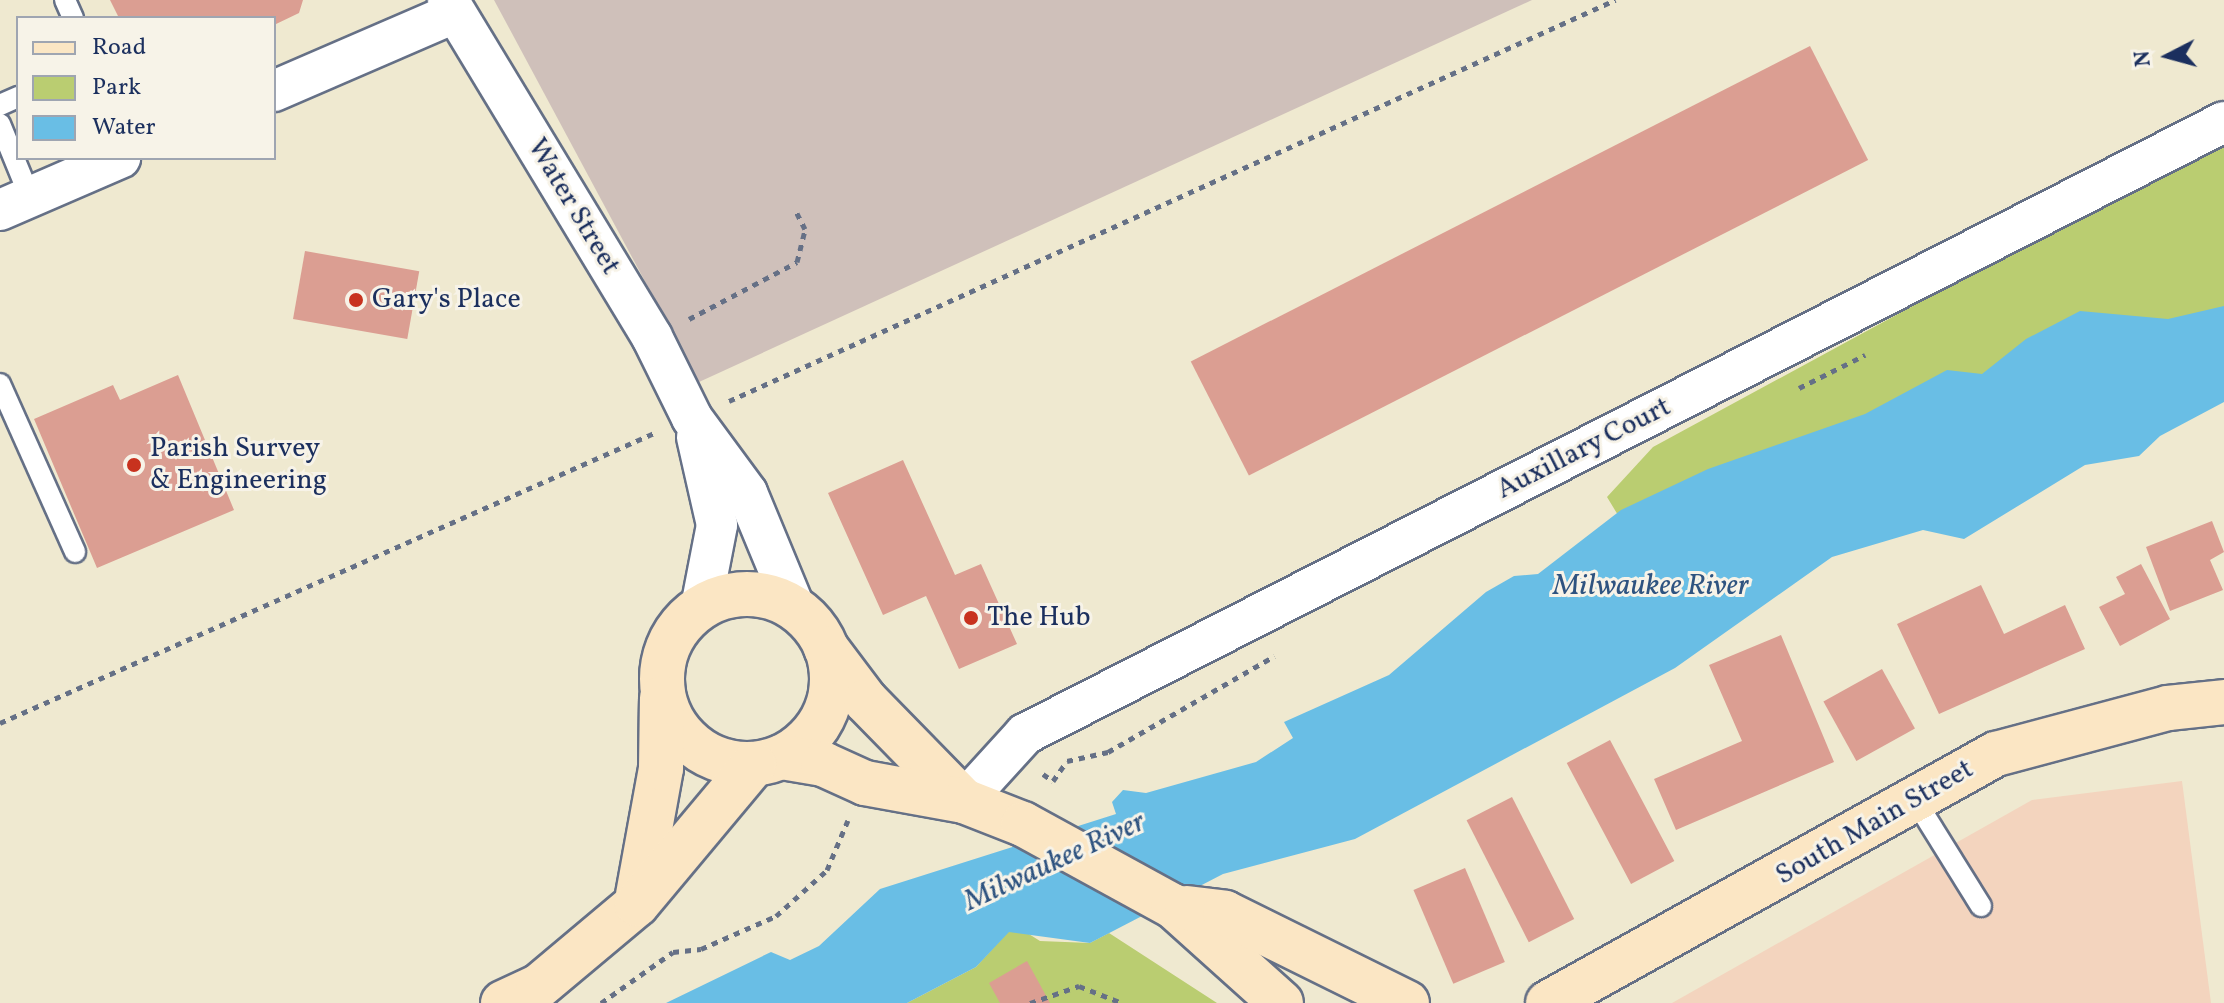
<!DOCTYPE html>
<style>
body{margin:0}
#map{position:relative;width:2224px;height:1003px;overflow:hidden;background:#efe9d0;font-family:Vollkorn,serif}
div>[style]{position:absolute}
.built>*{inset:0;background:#f3d4be}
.industrial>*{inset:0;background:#cfc0ba}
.green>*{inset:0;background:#bacd71}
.water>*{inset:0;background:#69bee5}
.building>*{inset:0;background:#db9e92;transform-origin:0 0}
.path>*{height:5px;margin-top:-2.5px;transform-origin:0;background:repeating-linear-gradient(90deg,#657086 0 6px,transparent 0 12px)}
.roads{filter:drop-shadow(2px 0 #657086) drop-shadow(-2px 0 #657086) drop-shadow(0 2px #657086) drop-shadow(0 -2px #657086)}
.lane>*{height:20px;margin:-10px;padding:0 10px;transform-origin:10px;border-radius:10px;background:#fff}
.street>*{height:40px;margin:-20px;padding:0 20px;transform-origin:20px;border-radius:20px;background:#fff}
.secondary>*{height:44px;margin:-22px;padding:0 22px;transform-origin:22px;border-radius:22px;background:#fbe6c4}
.secondary>.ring{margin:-22px;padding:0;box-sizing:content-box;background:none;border:44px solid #fbe6c4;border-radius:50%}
.dots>*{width:22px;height:22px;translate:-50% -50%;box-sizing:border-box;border:4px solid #f7f3e8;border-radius:50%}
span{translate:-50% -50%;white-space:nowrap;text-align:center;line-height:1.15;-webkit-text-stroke:6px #f7f3e8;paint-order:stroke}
.street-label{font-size:28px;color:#1b2f5e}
.poi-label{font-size:28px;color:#1b2f5e}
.left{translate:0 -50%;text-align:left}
.water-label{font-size:30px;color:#2e5380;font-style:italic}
.legend{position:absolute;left:16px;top:16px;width:260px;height:144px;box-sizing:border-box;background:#f7f3e8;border:2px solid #9fa5b1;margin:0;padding:10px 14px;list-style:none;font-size:24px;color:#1b2f5e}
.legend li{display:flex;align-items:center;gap:16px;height:40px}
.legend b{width:40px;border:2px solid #9fa5b1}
.north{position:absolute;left:2128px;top:16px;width:80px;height:80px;-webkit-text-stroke:6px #f7f3e8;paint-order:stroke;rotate:264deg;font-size:22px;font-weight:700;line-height:32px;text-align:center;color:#1b2f5e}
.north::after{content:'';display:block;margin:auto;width:28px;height:36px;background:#1b2f5e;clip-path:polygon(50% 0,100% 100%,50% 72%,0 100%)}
</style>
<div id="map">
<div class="built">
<i style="clip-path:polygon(2182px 781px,2211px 1003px,1672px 1003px,2032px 800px)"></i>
</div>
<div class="industrial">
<i style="clip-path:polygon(494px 0,1532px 0,699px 382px)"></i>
</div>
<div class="green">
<i style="clip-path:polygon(2224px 137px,2224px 320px,1994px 379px,1624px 525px,1607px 497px,1653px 447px)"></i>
<i style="clip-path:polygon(1024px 931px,1040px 941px,1090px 943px,1109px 933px,1217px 1003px,907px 1003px,976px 967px,1008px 932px)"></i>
</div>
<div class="water">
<i style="clip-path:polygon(2224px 306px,2224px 402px,2160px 436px,2139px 456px,2085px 465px,1964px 539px,1923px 530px,1832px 557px,1675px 668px,1355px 839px,1223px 874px,1090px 943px,1009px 932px,976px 967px,907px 1003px,666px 1003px,771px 952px,790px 960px,819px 946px,880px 889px,1116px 814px,1112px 802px,1123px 790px,1146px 793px,1256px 762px,1293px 738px,1284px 722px,1389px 675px,1486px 592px,1514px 576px,1538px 574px,1621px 510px,1708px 469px,1865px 414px,1947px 370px,1982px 374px,2026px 339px,2080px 311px,2168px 319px)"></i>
</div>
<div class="building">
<i style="clip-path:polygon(110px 0,303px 0,299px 13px,274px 25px,274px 18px,119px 18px)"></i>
<i style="left:1810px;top:46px;width:128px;height:695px;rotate:63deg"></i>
<i style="left:305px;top:251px;width:116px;height:69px;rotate:10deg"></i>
<i style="clip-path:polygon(178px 375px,234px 510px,97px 568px,34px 419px,113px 385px,120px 400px)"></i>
<i style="clip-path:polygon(903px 460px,955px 575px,981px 564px,1017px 644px,959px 669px,926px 596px,883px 615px,828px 493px)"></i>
<i style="clip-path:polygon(2212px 521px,2224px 552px,2210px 560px,2223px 590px,2170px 611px,2146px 547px)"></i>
<i style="clip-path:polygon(2141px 564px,2170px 619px,2120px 646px,2099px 607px,2125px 594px,2116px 577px)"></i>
<i style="clip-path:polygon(1981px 585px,2004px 634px,2065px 605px,2085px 649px,1939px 714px,1897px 624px)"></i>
<i style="clip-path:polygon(1781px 635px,1834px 762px,1676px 830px,1654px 779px,1742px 741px,1709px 665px)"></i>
<i style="left:1882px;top:669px;width:68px;height:67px;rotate:61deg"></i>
<i style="left:1610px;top:740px;width:137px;height:49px;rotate:62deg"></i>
<i style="left:1512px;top:797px;width:137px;height:51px;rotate:63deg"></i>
<i style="left:1465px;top:868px;width:102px;height:56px;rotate:67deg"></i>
<i style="clip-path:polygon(1027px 961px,1050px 1003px,1000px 1003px,989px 983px)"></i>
</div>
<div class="path">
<i style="left:689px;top:319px;width:122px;rotate:-27.8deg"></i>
<i style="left:797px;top:262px;width:34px;rotate:-76deg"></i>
<i style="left:805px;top:229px;width:22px;rotate:-117deg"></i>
<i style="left:1799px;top:388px;width:74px;rotate:-26.6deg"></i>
<i style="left:729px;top:401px;width:973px;rotate:-24.35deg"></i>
<i style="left:0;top:723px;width:715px;rotate:-23.91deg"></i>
<i style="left:1043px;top:774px;width:12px;rotate:35deg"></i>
<i style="left:1053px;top:781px;width:24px;rotate:-55deg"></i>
<i style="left:1067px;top:761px;width:42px;rotate:-12.4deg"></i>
<i style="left:1108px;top:752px;width:192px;rotate:-30deg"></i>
<i style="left:601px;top:1003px;width:88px;rotate:-35.3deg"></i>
<i style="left:673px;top:952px;width:28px;rotate:-6deg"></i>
<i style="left:701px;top:949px;width:82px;rotate:-23.7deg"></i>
<i style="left:776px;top:916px;width:69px;rotate:-42deg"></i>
<i style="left:827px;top:870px;width:54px;rotate:-67.2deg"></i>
<i style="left:1030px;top:1003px;width:52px;rotate:-19.1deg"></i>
<i style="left:1079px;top:986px;width:46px;rotate:21.6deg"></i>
</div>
<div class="roads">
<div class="lane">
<i style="left:65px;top:0;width:20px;rotate:66deg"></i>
<i style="left:0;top:105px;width:20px;rotate:-24deg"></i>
<i style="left:0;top:124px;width:79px;rotate:67.7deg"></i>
<i style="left:0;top:384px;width:184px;rotate:65.9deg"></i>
<i style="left:1915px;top:800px;width:125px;rotate:58.1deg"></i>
</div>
<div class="street">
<i style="left:448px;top:0;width:394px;rotate:58.8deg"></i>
<i style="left:652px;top:337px;width:90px;rotate:63.7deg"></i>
<i style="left:692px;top:418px;width:93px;rotate:53.7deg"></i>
<i style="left:747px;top:493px;width:126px;rotate:67.5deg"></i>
<i style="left:274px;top:91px;width:196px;rotate:-23.4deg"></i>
<i style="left:0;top:210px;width:131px;rotate:-23.4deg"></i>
<i style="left:697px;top:437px;width:90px;rotate:77.2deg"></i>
<i style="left:717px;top:525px;width:84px;rotate:101deg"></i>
<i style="left:964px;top:801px;width:91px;rotate:-47.7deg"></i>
<i style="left:1025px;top:734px;width:1346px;rotate:-27.04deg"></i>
</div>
<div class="secondary">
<i class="ring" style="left:662px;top:594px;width:126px;height:126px"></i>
<i style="left:826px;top:648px;width:66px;rotate:53deg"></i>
<i style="left:866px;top:701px;width:140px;rotate:45.6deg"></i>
<i style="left:782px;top:757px;width:42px;rotate:9.7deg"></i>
<i style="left:823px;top:764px;width:46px;rotate:24.3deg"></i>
<i style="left:865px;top:783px;width:101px;rotate:10.3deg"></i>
<i style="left:964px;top:801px;width:63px;rotate:21.3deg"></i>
<i style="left:1023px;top:824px;width:171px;rotate:28.7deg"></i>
<i style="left:1173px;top:906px;width:145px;rotate:41.9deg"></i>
<i style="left:638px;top:895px;width:129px;rotate:-79.7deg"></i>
<i style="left:661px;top:768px;width:70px;rotate:-89.2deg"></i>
<i style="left:1187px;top:908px;width:38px;rotate:7deg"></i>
<i style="left:1225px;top:913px;width:203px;rotate:26.3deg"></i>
<i style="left:503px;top:1003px;width:38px;rotate:-25deg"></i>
<i style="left:538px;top:987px;width:129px;rotate:-40deg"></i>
<i style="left:637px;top:904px;width:182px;rotate:-50.1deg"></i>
<i style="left:1548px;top:1003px;width:513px;rotate:-29.07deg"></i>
<i style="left:1996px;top:754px;width:178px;rotate:-15deg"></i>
<i style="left:2168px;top:708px;width:56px;rotate:-6.1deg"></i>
</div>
</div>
<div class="dots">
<i style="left:356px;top:300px;background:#c8321e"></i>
<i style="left:134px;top:465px;background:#c8321e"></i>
<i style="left:971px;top:618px;background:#c8321e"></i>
</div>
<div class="street-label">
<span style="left:573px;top:207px;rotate:59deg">Water Street</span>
<span style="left:1584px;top:449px;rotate:-27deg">Auxillary Court</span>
<span style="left:1875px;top:823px;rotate:-30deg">South Main Street</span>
</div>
<div class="poi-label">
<span class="left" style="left:372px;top:300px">Gary's Place</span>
<span class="left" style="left:150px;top:465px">Parish Survey<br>&amp; Engineering</span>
<span class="left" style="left:987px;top:618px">The Hub</span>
</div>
<div class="water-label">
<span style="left:1651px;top:586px">Milwaukee River</span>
<span style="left:1055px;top:862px;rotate:-25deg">Milwaukee River</span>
</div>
<ul class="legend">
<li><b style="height:10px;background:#fbe6c4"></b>Road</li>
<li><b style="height:22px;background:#bacd71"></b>Park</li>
<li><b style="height:22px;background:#69bee5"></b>Water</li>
</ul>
<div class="north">N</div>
</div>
